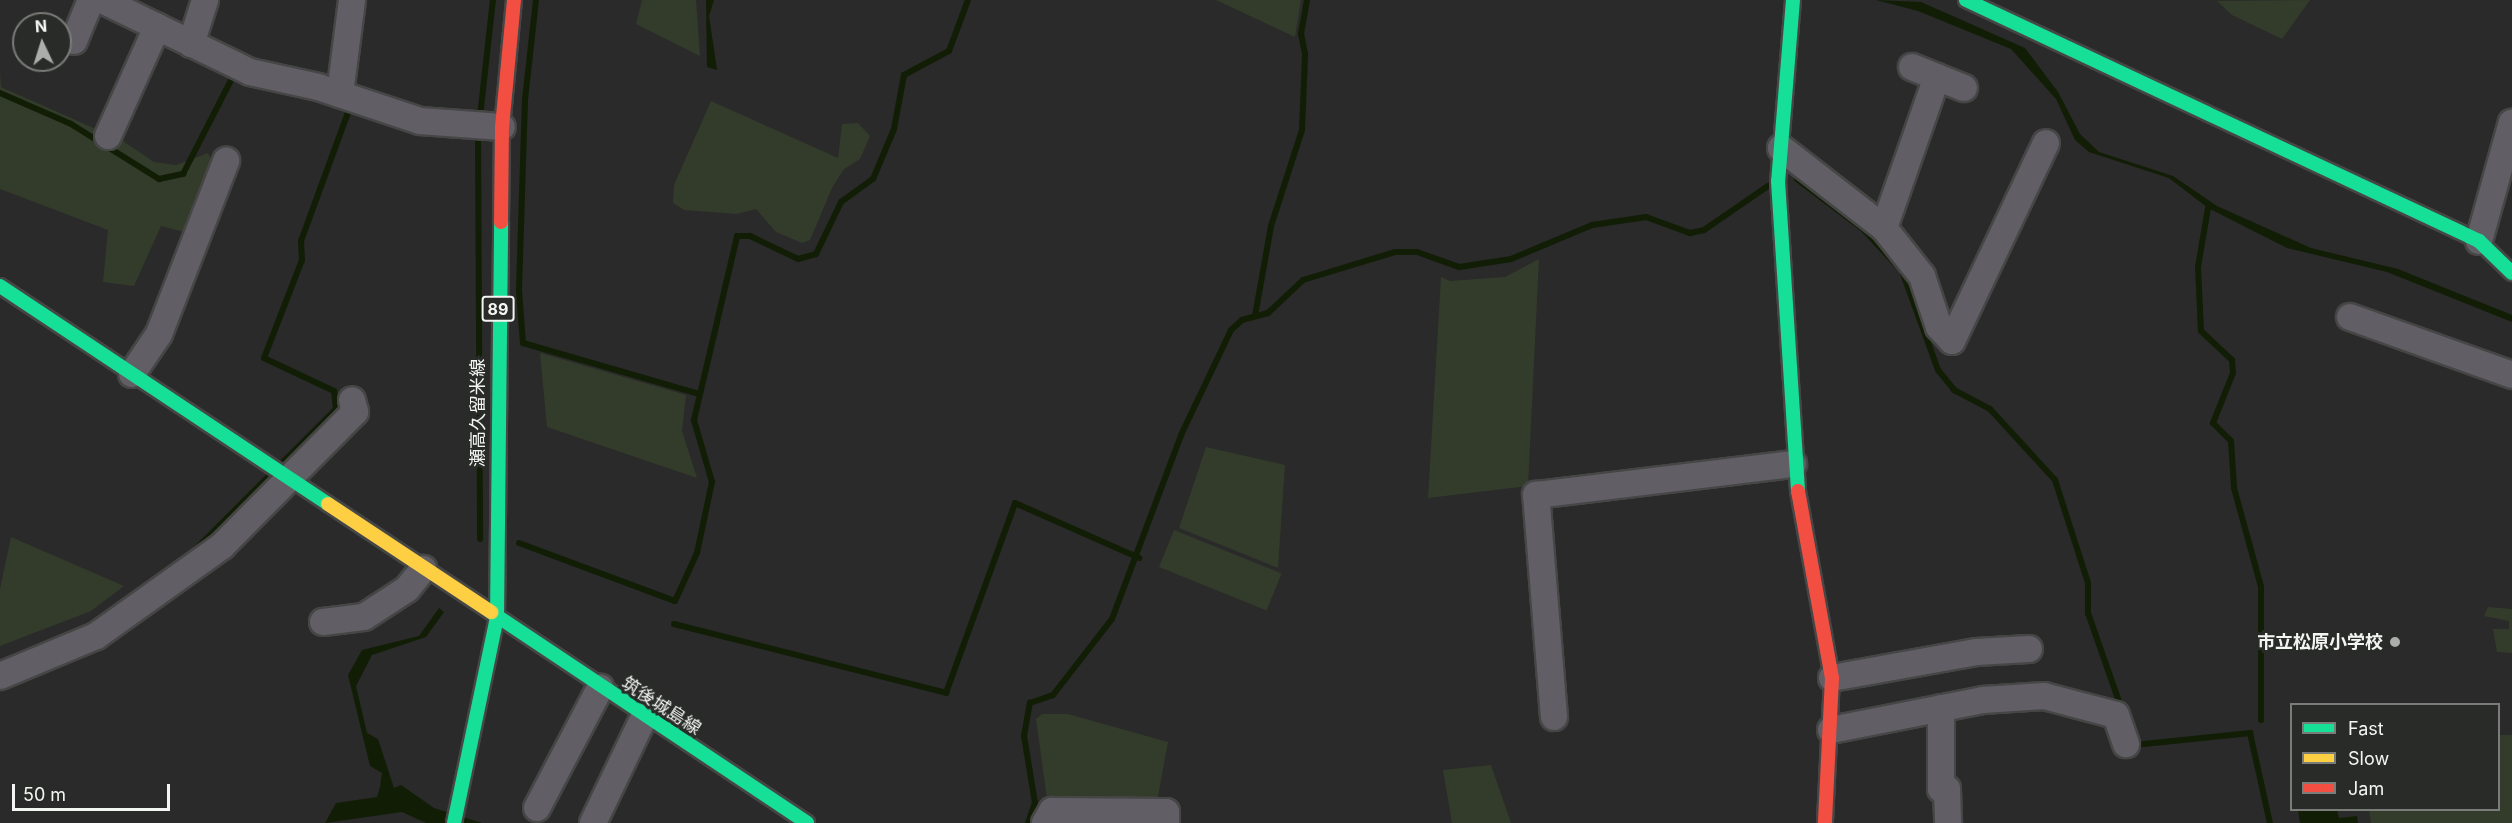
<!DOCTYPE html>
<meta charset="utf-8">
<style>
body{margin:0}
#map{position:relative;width:2512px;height:823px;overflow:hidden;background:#292a29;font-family:Inter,"Noto Sans JP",sans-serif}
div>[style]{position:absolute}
.green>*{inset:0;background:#333c2b;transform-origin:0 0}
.water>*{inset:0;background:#121d06}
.stream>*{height:6px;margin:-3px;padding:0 3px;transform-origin:3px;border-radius:3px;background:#121d06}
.roads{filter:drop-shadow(2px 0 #454645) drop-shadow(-2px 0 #454645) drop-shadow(0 2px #454645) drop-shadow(0 -2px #454645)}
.street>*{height:26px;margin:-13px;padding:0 13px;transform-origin:13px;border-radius:13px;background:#625e66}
.fast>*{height:14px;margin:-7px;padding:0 7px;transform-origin:7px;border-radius:7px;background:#16e098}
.slow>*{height:14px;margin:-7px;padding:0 7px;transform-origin:7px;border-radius:7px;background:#ffcf43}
.jam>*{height:14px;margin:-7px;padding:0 7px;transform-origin:7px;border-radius:7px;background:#f24e42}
.dots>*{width:16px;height:16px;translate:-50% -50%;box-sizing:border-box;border:3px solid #292b28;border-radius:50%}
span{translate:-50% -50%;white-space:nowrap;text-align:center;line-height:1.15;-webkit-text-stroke:6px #292b28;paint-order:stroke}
.shield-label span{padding:2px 4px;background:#292b28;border:2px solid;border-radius:4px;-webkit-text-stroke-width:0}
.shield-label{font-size:16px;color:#f3f5f2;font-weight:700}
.street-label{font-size:18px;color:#f3f5f2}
.poi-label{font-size:18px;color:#f3f5f2;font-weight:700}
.right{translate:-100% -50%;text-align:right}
.legend{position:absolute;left:2290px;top:703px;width:210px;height:108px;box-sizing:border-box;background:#292b28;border:2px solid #7a7c79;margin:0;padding:8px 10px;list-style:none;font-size:18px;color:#f3f5f2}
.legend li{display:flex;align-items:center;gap:12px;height:30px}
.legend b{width:30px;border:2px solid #7a7c79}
.north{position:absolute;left:12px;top:12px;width:60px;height:60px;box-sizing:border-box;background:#292b28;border:2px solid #7a7c79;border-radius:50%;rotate:356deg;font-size:16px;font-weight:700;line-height:24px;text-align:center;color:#f3f5f2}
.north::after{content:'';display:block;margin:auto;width:21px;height:27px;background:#acaeac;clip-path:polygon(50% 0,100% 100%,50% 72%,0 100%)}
.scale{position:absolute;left:12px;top:784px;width:158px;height:27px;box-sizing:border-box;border:3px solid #f3f5f2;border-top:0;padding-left:8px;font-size:18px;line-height:21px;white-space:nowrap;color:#f3f5f2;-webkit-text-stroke:4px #292b28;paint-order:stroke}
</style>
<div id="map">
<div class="green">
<i style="clip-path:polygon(642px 0,696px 0,700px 56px,636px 24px)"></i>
<i style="clip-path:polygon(1216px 0,1301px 0,1295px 37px)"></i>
<i style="clip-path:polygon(2310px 0,2282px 39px,2232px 15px,2217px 1px)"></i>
<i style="clip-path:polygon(0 70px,1px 87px,123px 141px,154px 162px,176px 165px,208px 153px,215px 168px,192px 234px,161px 226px,134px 286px,103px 282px,108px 230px,0 189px)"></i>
<i style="clip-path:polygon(711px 101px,838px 158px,842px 124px,858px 123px,870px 136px,860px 159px,844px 169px,832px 188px,810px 240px,802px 243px,776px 232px,756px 209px,737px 214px,684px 210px,673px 203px,674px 185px)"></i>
<i style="clip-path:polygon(1539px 259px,1528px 486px,1428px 498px,1441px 277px,1450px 281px,1505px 277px)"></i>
<i style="clip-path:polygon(540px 353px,686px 395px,682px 431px,697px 478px,547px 427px)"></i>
<i style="clip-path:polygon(1206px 447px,1285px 465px,1278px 568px,1179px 528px)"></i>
<i style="left:1174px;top:530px;width:116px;height:40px;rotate:22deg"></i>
<i style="clip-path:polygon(11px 537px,124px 586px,91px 611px,0 646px,0 589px)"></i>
<i style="clip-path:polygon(2488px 607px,2512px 609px,2512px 653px,2497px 652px,2493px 629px,2509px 629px,2509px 621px,2484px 616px)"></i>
<i style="clip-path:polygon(1042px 714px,1068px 714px,1168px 742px,1157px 802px,1047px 799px,1036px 719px)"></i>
<i style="clip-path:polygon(2499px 735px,2512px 735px,2512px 823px,2371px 823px,2369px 810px,2498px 810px)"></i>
<i style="clip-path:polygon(1491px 765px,1511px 823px,1452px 823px,1443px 770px)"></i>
</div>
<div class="water">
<i style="clip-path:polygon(706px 0,714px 0,709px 16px,717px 70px,707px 67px)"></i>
<i style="clip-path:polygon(1876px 0,1921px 2px,2025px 48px,2058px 92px,2080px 134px,2099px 152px,2173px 176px,2217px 206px,2311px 248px,2398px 269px,2512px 315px,2512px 322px,2387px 272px,2287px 248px,2208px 208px,2169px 178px,2089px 152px,2075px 140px,2056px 99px,2011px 49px,1918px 11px)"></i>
<i style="clip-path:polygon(439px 608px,444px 612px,426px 637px,372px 655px,356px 686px,367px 733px,378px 739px,394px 788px,401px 785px,434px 808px,482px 823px,426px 823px,402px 812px,325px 823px,336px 803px,377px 797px,380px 787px,382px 773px,370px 766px,348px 675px,362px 650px,419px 636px)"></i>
<i style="clip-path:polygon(2298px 810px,2337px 810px,2339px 818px,2357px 816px,2358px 823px,2300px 823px)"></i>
</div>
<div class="stream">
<i style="left:536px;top:0;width:100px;rotate:96.3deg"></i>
<i style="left:525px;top:99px;width:191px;rotate:91.8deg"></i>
<i style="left:519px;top:290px;width:53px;rotate:85.7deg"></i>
<i style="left:523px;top:343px;width:184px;rotate:16.1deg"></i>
<i style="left:0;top:93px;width:77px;rotate:23.6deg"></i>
<i style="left:71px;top:124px;width:104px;rotate:32deg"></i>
<i style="left:159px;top:179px;width:25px;rotate:-12deg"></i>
<i style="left:183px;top:174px;width:106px;rotate:-62.9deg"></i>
<i style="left:480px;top:117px;width:118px;rotate:-83.7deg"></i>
<i style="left:478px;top:133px;width:406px;rotate:89.7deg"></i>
<i style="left:1797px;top:179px;width:83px;rotate:37.1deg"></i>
<i style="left:1863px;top:229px;width:57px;rotate:47.1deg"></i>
<i style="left:1902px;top:271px;width:105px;rotate:70deg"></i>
<i style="left:1938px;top:370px;width:26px;rotate:51deg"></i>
<i style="left:1954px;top:390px;width:41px;rotate:27.8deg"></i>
<i style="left:1990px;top:409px;width:96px;rotate:47.5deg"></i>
<i style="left:2055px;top:480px;width:108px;rotate:72.2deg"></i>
<i style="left:2088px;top:583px;width:30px;rotate:90deg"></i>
<i style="left:2088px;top:613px;width:103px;rotate:70.7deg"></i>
<i style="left:2208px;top:208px;width:60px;rotate:99.6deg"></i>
<i style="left:2198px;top:267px;width:64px;rotate:87.3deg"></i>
<i style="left:2201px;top:331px;width:42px;rotate:43.1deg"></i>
<i style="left:2232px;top:360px;width:13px;rotate:86deg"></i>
<i style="left:2233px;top:373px;width:54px;rotate:111.8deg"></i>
<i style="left:2213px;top:423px;width:25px;rotate:45deg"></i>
<i style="left:2231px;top:441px;width:47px;rotate:86.3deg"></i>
<i style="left:2234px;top:488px;width:103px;rotate:74.7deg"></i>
<i style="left:2261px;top:587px;width:133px;rotate:90deg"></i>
<i style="left:1255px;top:316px;width:91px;rotate:-79.9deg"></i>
<i style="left:1271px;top:226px;width:101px;rotate:-72.1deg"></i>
<i style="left:1302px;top:130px;width:76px;rotate:-87.7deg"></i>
<i style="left:1305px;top:54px;width:20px;rotate:-101deg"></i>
<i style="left:1301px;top:34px;width:35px;rotate:-80deg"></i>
<i style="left:282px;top:463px;width:76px;rotate:-45deg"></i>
<i style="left:336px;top:409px;width:18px;rotate:-96deg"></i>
<i style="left:334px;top:391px;width:77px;rotate:-154.8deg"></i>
<i style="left:264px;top:358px;width:105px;rotate:-68.8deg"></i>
<i style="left:302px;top:260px;width:19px;rotate:-93deg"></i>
<i style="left:301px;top:241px;width:146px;rotate:-69.9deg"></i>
<i style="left:519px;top:543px;width:166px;rotate:20.4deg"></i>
<i style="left:675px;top:601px;width:53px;rotate:-65.4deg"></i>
<i style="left:697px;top:553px;width:73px;rotate:-78.1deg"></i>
<i style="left:712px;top:482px;width:65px;rotate:-106.2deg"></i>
<i style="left:694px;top:420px;width:189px;rotate:-76.8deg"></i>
<i style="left:737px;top:236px;width:13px"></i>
<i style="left:750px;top:236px;width:53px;rotate:25.6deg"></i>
<i style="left:798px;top:259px;width:19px;rotate:-16deg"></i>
<i style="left:816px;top:254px;width:58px;rotate:-64.3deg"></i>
<i style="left:841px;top:202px;width:39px;rotate:-36deg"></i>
<i style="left:873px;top:179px;width:54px;rotate:-67.2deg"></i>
<i style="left:894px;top:129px;width:55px;rotate:-79.5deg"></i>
<i style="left:904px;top:75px;width:51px;rotate:-28.1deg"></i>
<i style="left:949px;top:51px;width:54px;rotate:-69.6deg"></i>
<i style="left:193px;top:552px;width:107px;rotate:-45deg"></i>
<i style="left:674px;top:624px;width:281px;rotate:14.2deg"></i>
<i style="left:946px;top:693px;width:202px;rotate:-70deg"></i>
<i style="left:1015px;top:503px;width:136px;rotate:23.9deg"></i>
<i style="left:2134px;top:745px;width:117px;rotate:-5.9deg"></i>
<i style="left:2250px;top:733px;width:92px;rotate:77.5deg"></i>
<i style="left:1028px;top:823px;width:21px;rotate:-71deg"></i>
<i style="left:1035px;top:803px;width:68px;rotate:-99.3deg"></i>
<i style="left:1024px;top:736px;width:34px;rotate:-80deg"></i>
<i style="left:1030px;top:703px;width:24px;rotate:-19deg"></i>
<i style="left:1053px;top:695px;width:96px;rotate:-52.2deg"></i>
<i style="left:1112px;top:619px;width:197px;rotate:-69.4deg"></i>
<i style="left:1181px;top:435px;width:116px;rotate:-64.5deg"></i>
<i style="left:1231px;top:330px;width:15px;rotate:-42deg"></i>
<i style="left:1242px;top:320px;width:27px;rotate:-15deg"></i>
<i style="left:1268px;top:313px;width:48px;rotate:-43.3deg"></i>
<i style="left:1303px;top:280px;width:96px;rotate:-16.9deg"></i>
<i style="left:1395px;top:252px;width:22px"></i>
<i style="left:1417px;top:252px;width:45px;rotate:19.7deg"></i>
<i style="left:1459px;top:267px;width:53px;rotate:-8.7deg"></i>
<i style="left:1511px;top:259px;width:88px;rotate:-22.8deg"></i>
<i style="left:1592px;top:225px;width:55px;rotate:-8.4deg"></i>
<i style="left:1646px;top:217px;width:47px;rotate:20deg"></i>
<i style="left:1690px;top:233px;width:14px;rotate:-12deg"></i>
<i style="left:1704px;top:230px;width:78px;rotate:-34.5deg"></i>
</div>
<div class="roads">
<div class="street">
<i style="left:102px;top:0;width:165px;rotate:25.9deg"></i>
<i style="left:250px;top:72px;width:70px;rotate:12.4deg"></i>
<i style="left:318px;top:87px;width:108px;rotate:18.4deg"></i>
<i style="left:420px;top:121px;width:82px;rotate:4.2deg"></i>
<i style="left:74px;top:41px;width:44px;rotate:-67.5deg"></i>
<i style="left:191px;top:44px;width:46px;rotate:-72.3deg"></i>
<i style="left:1912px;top:67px;width:56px;rotate:22deg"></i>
<i style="left:340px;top:94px;width:95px;rotate:-82.7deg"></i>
<i style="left:108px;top:136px;width:120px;rotate:-65.8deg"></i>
<i style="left:1781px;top:148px;width:130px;rotate:37.8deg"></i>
<i style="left:1884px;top:228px;width:61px;rotate:51.6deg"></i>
<i style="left:1922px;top:276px;width:54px;rotate:71.6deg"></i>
<i style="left:1939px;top:327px;width:19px;rotate:47deg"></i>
<i style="left:1952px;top:341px;width:219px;rotate:-64.6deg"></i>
<i style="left:1884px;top:228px;width:160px;rotate:-70.7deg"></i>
<i style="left:2479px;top:241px;width:123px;rotate:-74.5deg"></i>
<i style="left:2350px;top:317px;width:172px;rotate:19.7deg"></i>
<i style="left:132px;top:374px;width:48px;rotate:-56deg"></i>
<i style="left:159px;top:334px;width:186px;rotate:-68.8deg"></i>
<i style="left:323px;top:622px;width:41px;rotate:-7deg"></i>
<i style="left:364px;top:617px;width:51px;rotate:-33.1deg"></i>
<i style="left:407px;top:589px;width:26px;rotate:-51deg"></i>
<i style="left:0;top:676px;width:104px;rotate:-22.6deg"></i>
<i style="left:96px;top:636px;width:155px;rotate:-35.5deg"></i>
<i style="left:222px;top:546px;width:189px;rotate:-45.2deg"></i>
<i style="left:355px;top:412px;width:12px;rotate:-104deg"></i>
<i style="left:1832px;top:678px;width:146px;rotate:-10.2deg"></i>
<i style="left:1976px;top:652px;width:53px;rotate:-3.2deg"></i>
<i style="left:1941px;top:708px;width:81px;rotate:90deg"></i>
<i style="left:1941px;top:789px;width:6px"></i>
<i style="left:1947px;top:789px;width:34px;rotate:88deg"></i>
<i style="left:1554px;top:717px;width:223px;rotate:-94.6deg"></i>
<i style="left:1536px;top:495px;width:259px;rotate:-6.9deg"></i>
<i style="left:1831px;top:730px;width:155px;rotate:-11.2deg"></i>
<i style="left:1983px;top:700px;width:61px;rotate:-3.8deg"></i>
<i style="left:2044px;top:696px;width:74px;rotate:14.8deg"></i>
<i style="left:2116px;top:715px;width:31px;rotate:71deg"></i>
<i style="left:537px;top:808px;width:136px;rotate:-62.3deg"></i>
<i style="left:593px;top:823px;width:118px;rotate:-64.3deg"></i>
<i style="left:1045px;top:823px;width:14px;rotate:-60deg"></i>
<i style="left:1052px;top:811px;width:114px;rotate:0.5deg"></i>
<i style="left:1166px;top:812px;width:11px;rotate:90deg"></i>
</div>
<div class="fast">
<i style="left:1793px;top:0;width:182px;rotate:94.7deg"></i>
<i style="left:1778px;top:181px;width:311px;rotate:86.3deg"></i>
<i style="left:1966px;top:0;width:567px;rotate:25.16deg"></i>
<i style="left:2479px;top:241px;width:46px;rotate:44.1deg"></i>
<i style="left:0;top:286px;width:394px;rotate:33.6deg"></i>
<i style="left:491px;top:612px;width:380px;rotate:33.7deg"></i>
<i style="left:454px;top:823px;width:209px;rotate:-78.2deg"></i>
<i style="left:497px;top:618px;width:396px;rotate:-89.4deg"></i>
</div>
<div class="slow">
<i style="left:328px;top:504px;width:196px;rotate:33.5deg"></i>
</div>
<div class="jam">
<i style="left:501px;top:222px;width:95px;rotate:-89.4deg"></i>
<i style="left:502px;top:127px;width:128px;rotate:-84.6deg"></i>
<i style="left:1798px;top:491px;width:190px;rotate:79.7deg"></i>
<i style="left:1832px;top:678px;width:145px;rotate:92.8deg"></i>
</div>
</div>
<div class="dots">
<i style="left:2395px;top:642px;background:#acaeac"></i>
</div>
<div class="shield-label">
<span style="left:498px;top:309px">89</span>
</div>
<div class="street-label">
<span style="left:478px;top:413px;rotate:-90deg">瀬高久留米線</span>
<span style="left:661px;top:706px;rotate:33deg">筑後城島線</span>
</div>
<div class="poi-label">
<span class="right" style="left:2383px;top:642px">市立松原小学校</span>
</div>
<ul class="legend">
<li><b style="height:8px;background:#16e098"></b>Fast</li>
<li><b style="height:8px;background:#ffcf43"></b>Slow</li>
<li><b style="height:8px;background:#f24e42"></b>Jam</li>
</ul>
<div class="north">N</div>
<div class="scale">50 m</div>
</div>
